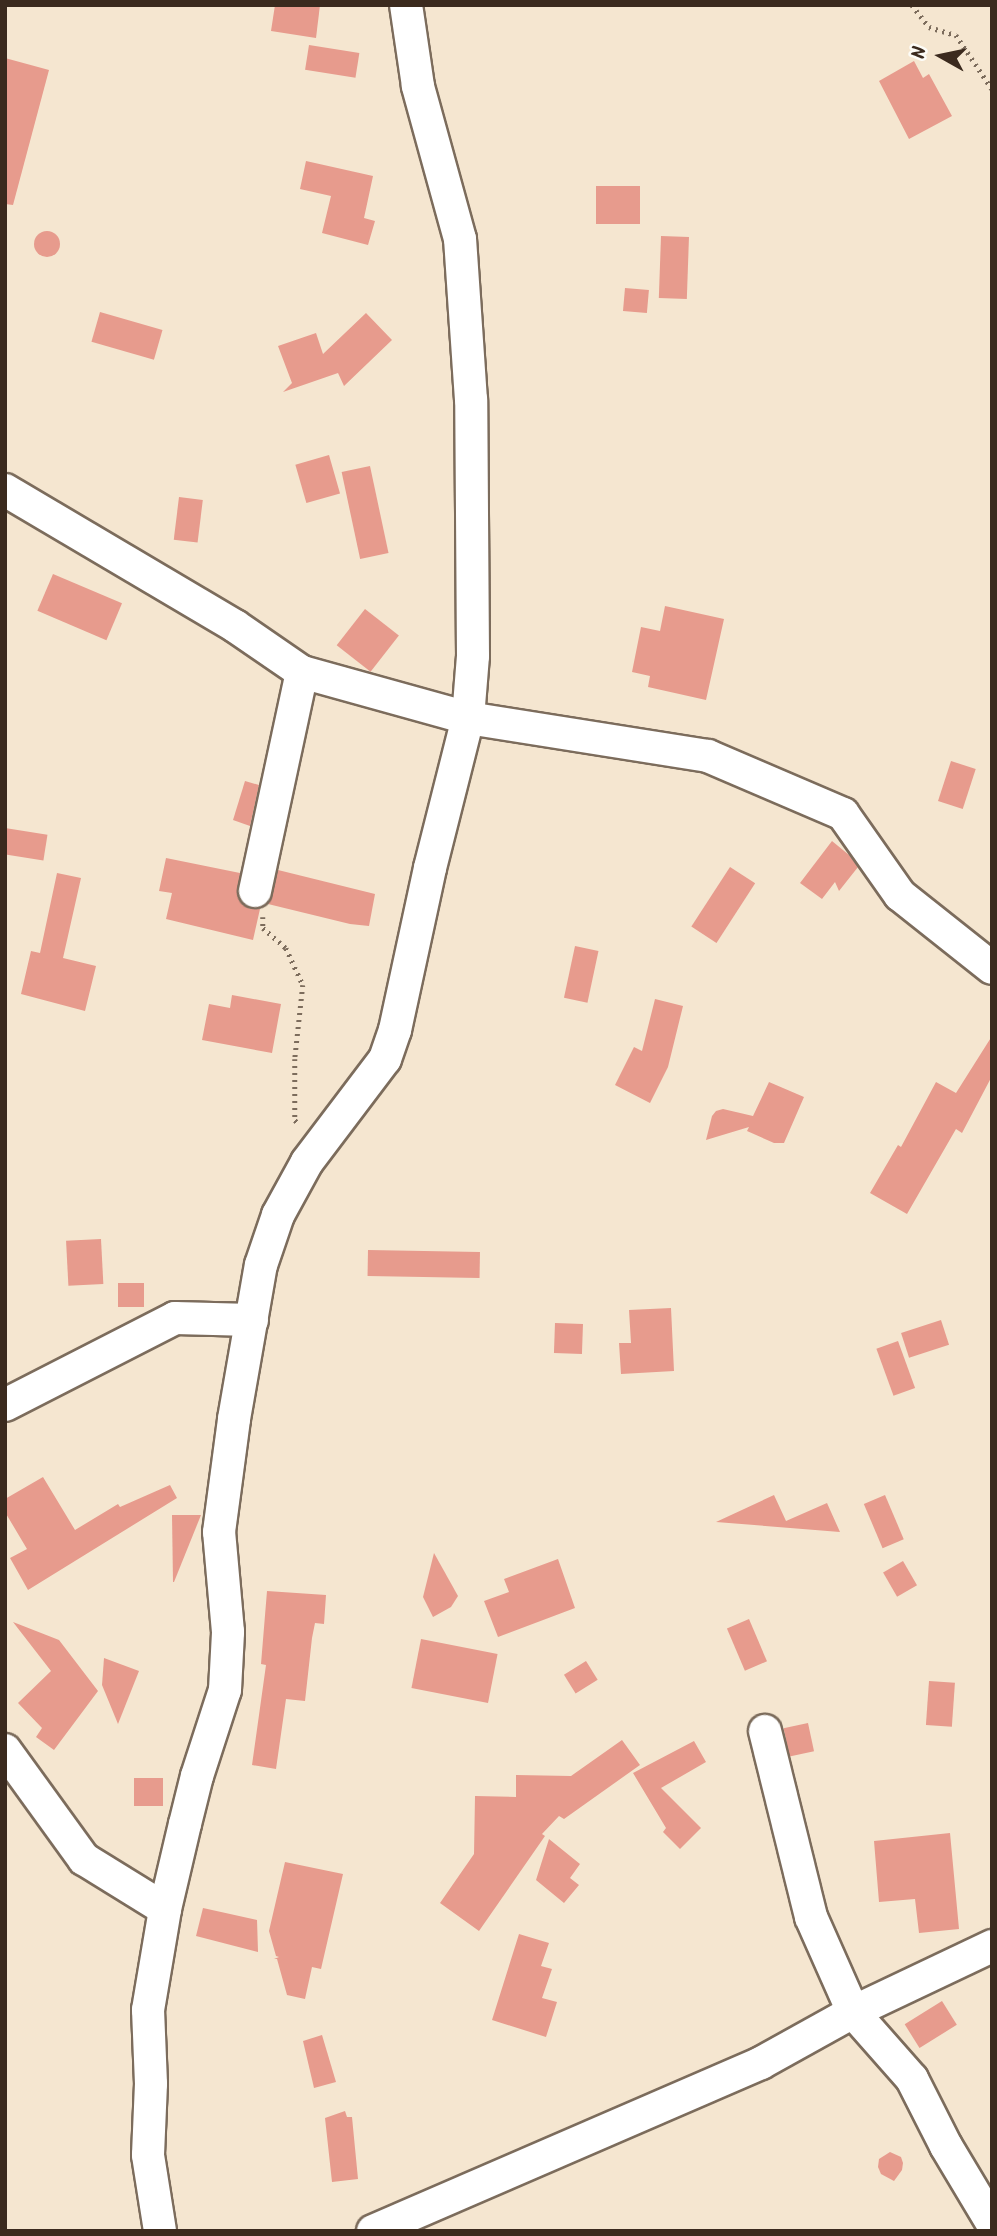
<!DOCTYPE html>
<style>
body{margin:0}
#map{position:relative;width:997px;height:2236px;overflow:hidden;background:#f5e6d0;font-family:Kalam,sans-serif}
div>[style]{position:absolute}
.building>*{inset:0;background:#e79b8d;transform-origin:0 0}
.round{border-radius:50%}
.path>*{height:4.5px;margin-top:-2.25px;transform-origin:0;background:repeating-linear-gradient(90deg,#7c6c5c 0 2px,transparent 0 7px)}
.roads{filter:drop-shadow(2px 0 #7c6c5c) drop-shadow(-2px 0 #7c6c5c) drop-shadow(0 2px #7c6c5c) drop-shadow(0 -2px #7c6c5c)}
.minor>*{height:32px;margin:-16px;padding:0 16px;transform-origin:16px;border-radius:16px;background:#fff}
span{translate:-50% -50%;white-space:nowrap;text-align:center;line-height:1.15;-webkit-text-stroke:5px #fdfcf7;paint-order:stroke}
.frame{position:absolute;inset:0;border:7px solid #3b2a1e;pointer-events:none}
.north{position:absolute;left:906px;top:21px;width:70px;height:70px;-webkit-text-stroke:5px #fdfcf7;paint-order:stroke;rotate:279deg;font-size:19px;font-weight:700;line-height:28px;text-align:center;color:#3b2a1e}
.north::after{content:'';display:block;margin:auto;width:24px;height:32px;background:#3b2a1e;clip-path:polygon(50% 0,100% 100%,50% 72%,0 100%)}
</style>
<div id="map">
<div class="building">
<i style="clip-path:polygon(275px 5px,320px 5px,316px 38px,271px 31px)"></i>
<i style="left:309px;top:45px;width:51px;height:25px;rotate:9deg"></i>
<i style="clip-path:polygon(5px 58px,49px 70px,13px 205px,5px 204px)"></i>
<i style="clip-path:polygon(914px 61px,923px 78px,929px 74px,952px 116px,909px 139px,879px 81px)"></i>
<i style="clip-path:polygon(306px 161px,373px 176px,364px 218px,375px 221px,368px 245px,322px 233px,331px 196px,300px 189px)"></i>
<i style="left:596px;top:186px;width:44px;height:38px"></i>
<i class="round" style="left:34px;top:231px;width:26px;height:26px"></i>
<i style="left:661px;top:236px;width:28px;height:62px;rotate:2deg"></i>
<i style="left:625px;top:288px;width:24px;height:23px;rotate:5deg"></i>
<i style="left:100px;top:312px;width:65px;height:31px;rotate:16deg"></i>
<i style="clip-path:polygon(366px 313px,392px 340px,344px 386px,338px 373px,283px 392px,292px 383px,278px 346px,316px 333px,323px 354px)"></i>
<i style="left:329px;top:455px;width:40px;height:35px;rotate:74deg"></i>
<i style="left:370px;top:466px;width:89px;height:29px;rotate:78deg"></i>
<i style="left:179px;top:497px;width:24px;height:43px;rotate:7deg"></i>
<i style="left:53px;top:574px;width:75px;height:40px;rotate:23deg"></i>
<i style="clip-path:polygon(665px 606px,724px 619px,706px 700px,648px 687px,650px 676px,632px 672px,641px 627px,660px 631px)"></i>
<i style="left:365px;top:609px;width:43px;height:46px;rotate:38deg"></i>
<i style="left:951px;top:761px;width:26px;height:42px;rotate:18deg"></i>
<i style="clip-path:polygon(245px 781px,259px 785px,250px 826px,233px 820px)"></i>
<i style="left:5px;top:828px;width:43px;height:26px;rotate:9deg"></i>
<i style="clip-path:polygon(832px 841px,849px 855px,858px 867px,839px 891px,835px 882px,822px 899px,800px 883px)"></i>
<i style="clip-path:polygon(166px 858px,240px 873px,238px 897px,250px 909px,260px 909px,253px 940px,166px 919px,172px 893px,159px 891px)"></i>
<i style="left:730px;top:867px;width:30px;height:71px;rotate:33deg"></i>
<i style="clip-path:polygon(278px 870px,375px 894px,369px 926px,350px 924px,268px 904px)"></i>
<i style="clip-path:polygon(57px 873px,81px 878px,63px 958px,96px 966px,85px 1011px,21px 994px,31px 951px,40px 953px)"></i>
<i style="left:575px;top:946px;width:24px;height:53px;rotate:12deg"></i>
<i style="clip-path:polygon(232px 995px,281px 1004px,272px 1053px,202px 1040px,209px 1004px,230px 1008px)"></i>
<i style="clip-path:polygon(655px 999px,683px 1006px,668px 1067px,650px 1103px,615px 1085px,634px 1047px,642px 1051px)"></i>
<i style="clip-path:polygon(992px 1036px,992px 1076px,962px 1133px,956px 1129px,907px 1214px,870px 1193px,898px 1145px,901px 1147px,936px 1082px,956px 1093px)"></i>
<i style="clip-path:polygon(769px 1082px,804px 1097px,784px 1143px,774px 1143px,747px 1131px,749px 1127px,706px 1140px,712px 1116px,716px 1111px,723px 1109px,753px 1116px)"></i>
<i style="left:101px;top:1239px;width:45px;height:35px;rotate:87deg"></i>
<i style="left:368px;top:1250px;width:112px;height:26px;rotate:1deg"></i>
<i style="left:144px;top:1283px;width:24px;height:26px;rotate:90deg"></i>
<i style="clip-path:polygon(671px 1308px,674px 1371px,621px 1374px,619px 1343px,631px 1343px,629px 1310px)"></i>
<i style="left:941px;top:1320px;width:26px;height:42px;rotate:72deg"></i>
<i style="left:555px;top:1323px;width:28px;height:30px;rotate:2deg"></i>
<i style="left:898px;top:1341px;width:50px;height:23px;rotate:70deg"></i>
<i style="clip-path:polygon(43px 1477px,75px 1530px,118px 1504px,120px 1507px,170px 1485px,177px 1498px,28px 1590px,10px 1558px,27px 1549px,5px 1512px,5px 1499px)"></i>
<i style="clip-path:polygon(774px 1495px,786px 1521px,827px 1503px,840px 1532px,716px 1522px)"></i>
<i style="left:885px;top:1495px;width:48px;height:23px;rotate:67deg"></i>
<i style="clip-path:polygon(172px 1515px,201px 1515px,174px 1582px,173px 1582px)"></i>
<i style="clip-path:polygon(434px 1553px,458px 1596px,451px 1607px,433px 1617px,423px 1597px)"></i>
<i style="clip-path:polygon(558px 1559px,575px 1608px,498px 1637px,484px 1601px,509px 1592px,504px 1579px)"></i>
<i style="left:903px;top:1561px;width:28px;height:23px;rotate:60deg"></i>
<i style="clip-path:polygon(267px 1591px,326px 1595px,324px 1624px,315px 1623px,312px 1638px,305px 1701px,286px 1699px,276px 1769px,252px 1765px,266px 1665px,261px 1664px)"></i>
<i style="left:749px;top:1619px;width:46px;height:24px;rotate:67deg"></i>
<i style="clip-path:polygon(13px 1622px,59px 1640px,98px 1691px,54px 1750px,36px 1737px,42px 1728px,18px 1703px,51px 1671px)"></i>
<i style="left:421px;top:1639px;width:78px;height:50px;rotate:11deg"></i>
<i style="clip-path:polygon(104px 1658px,139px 1671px,118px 1724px,102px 1685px)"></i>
<i style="left:586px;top:1661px;width:22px;height:26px;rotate:58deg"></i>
<i style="left:929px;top:1681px;width:26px;height:44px;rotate:4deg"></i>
<i style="left:808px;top:1723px;width:29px;height:25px;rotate:78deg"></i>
<i style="clip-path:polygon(622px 1740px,640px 1765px,564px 1819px,559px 1816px,542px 1834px,545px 1836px,479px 1931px,440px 1903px,474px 1854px,475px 1796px,516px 1797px,516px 1775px,571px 1776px)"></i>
<i style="clip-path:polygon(694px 1741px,706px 1762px,661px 1788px,701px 1828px,680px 1849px,663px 1832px,666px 1828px,633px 1773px)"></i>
<i style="left:134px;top:1778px;width:29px;height:28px"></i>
<i style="clip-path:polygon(950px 1833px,959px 1929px,919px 1933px,915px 1899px,879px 1902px,874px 1841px)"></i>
<i style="clip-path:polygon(549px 1839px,580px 1864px,570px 1878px,579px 1885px,564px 1903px,536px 1880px)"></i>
<i style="clip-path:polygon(285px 1862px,343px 1874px,321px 1969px,312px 1967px,305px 1999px,287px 1995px,277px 1959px,274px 1959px,279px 1957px,276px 1956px,269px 1931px)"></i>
<i style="clip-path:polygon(203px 1908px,257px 1920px,258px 1952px,196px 1936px)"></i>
<i style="clip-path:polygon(519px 1934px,549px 1943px,541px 1966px,552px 1969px,542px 1998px,557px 2002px,546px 2037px,492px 2020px)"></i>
<i style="left:942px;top:2001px;width:28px;height:44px;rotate:58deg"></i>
<i style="clip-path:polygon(322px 2035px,336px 2082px,314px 2088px,303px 2041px)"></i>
<i style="clip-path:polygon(345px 2111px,347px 2117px,352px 2117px,358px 2179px,332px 2182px,325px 2118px)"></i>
<i style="clip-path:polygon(890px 2152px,901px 2157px,903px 2163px,902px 2170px,894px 2181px,881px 2174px,878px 2167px,879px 2159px)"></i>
</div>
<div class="path">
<i style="left:912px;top:5px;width:28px;rotate:52deg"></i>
<i style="left:929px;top:27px;width:28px;rotate:17deg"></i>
<i style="left:956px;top:35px;width:65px;rotate:56.3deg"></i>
<i style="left:263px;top:917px;width:11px;rotate:90deg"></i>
<i style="left:263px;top:928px;width:30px;rotate:41deg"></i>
<i style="left:286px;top:948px;width:41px;rotate:65.3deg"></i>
<i style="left:303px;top:985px;width:74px;rotate:96.2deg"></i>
<i style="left:295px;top:1059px;width:61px;rotate:90deg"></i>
<i style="left:295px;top:1120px;width:6px;rotate:45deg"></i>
</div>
<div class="roads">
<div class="minor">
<i style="left:5px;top:490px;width:267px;rotate:30.6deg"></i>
<i style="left:235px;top:626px;width:81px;rotate:34.5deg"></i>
<i style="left:302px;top:672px;width:172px;rotate:15.5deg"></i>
<i style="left:468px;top:718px;width:243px;rotate:9deg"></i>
<i style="left:708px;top:756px;width:147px;rotate:23.2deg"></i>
<i style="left:843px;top:814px;width:99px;rotate:54.9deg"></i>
<i style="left:900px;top:895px;width:117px;rotate:38.4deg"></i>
<i style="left:255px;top:891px;width:224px;rotate:-77.9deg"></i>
<i style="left:5px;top:1405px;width:191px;rotate:-27.1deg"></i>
<i style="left:175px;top:1318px;width:77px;rotate:1.5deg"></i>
<i style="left:765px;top:1731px;width:192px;rotate:76.1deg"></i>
<i style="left:811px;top:1917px;width:104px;rotate:66.1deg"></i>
<i style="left:853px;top:2012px;width:89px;rotate:48.6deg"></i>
<i style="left:912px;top:2079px;width:75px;rotate:63.1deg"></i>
<i style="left:946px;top:2146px;width:90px;rotate:59.1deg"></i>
<i style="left:5px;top:1750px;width:135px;rotate:54.1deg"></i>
<i style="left:84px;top:1859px;width:95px;rotate:31.7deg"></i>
<i style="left:160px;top:2231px;width:77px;rotate:-99deg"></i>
<i style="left:148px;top:2155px;width:71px;rotate:-87.6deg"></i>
<i style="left:151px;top:2084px;width:74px;rotate:-92.3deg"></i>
<i style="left:148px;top:2010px;width:102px;rotate:-80.4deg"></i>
<i style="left:165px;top:1909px;width:87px;rotate:-76.8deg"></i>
<i style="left:185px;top:1824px;width:49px;rotate:-76deg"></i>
<i style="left:197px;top:1776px;width:90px;rotate:-72deg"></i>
<i style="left:225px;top:1690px;width:58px;rotate:-87deg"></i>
<i style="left:228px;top:1632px;width:100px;rotate:-95.1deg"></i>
<i style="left:219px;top:1532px;width:114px;rotate:-82.4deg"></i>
<i style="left:234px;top:1419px;width:156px;rotate:-80.1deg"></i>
<i style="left:261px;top:1265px;width:53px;rotate:-71.2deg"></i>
<i style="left:278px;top:1215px;width:60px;rotate:-61.3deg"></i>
<i style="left:307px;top:1162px;width:129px;rotate:-52.9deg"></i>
<i style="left:385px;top:1059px;width:31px;rotate:-71deg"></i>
<i style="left:395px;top:1030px;width:166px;rotate:-77.8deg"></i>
<i style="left:430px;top:868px;width:155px;rotate:-75.8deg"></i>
<i style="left:468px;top:718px;width:62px;rotate:-85.4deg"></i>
<i style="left:473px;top:656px;width:256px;rotate:-90.4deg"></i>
<i style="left:471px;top:400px;width:161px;rotate:-93.9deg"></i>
<i style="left:460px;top:239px;width:159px;rotate:-105.4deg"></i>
<i style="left:418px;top:86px;width:82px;rotate:-98.4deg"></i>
<i style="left:373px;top:2231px;width:423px;rotate:-23.4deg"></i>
<i style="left:761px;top:2063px;width:105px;rotate:-29deg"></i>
<i style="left:853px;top:2012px;width:154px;rotate:-25.4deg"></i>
</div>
</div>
<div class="frame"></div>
<div class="north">N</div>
</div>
